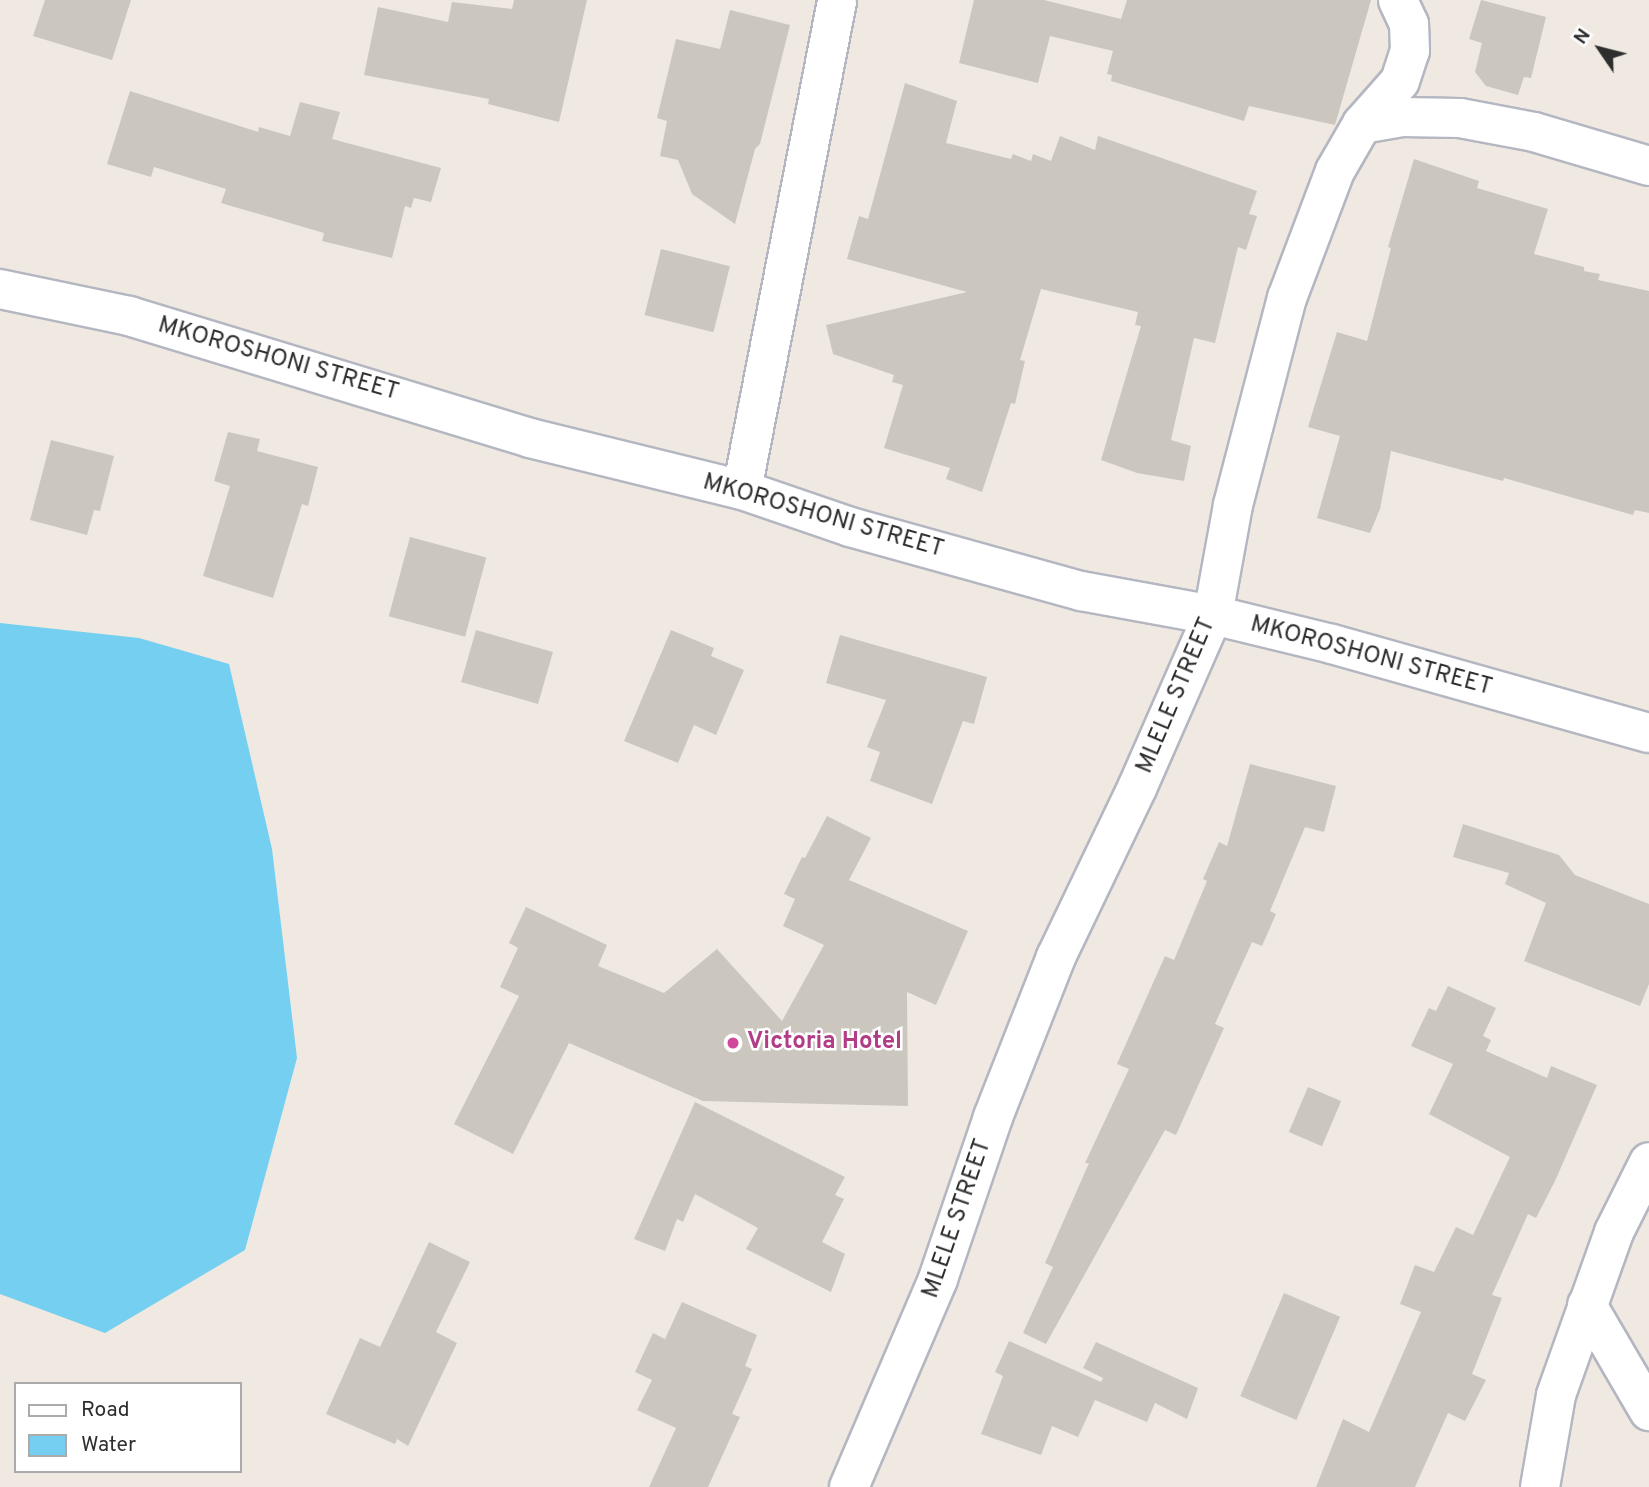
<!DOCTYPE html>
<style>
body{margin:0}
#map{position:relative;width:1649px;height:1487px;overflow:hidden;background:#efe9e1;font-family:Overpass,sans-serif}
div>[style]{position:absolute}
.water>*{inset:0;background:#75cff0}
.building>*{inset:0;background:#cbc7bf;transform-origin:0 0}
.roads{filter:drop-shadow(2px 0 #b4b7c1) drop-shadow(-2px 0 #b4b7c1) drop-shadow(0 2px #b4b7c1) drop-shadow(0 -2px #b4b7c1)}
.minor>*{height:38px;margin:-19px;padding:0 19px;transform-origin:19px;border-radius:19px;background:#fff}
.tertiary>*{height:38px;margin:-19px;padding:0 19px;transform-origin:19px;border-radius:19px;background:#fff}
.dots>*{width:19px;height:19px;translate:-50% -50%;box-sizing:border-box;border:4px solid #fff;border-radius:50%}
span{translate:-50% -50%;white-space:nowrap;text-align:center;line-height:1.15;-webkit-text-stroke:5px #fff;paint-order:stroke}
.street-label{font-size:24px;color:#2e2e2e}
.hotel-label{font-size:24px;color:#b23c85;font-weight:700}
.left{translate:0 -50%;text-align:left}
.legend{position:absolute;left:14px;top:1382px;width:228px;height:91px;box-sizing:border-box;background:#fff;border:2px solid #ababab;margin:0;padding:9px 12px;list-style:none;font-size:21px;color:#2e2e2e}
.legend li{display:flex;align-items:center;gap:14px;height:35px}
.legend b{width:35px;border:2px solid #ababab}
.north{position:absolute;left:1565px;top:14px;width:70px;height:70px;-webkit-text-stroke:5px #fff;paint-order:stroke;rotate:305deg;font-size:19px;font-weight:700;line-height:28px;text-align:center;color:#2e2e2e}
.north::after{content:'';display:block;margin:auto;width:24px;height:32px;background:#2e2e2e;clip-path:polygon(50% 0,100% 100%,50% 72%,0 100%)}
</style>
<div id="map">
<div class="water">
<i style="clip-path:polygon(0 623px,139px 638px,229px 664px,272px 849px,297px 1058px,245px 1250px,105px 1333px,0 1294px)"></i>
</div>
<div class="building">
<i style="clip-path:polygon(45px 0,131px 0,112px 60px,33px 36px)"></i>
<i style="clip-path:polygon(514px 0,587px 0,559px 122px,488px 104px,489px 99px,364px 75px,378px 7px,448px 22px,452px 2px,512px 9px)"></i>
<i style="clip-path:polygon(974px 0,1044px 0,1121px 19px,1127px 0,1371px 0,1335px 125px,1249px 106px,1244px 121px,1111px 81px,1112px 75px,1107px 74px,1113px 51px,1050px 36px,1038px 83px,959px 63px)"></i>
<i style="clip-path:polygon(1481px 0,1546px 17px,1531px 78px,1524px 77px,1518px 95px,1486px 86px,1475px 72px,1482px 43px,1469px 39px)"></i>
<i style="clip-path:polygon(730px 10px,790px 25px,760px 144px,755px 149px,735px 224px,692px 194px,678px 160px,660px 156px,667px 121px,657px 118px,676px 39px,720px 49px)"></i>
<i style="clip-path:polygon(905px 83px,957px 101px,946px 143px,1011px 159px,1013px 154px,1031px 161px,1033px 154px,1051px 161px,1060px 136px,1095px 150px,1098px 136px,1257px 191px,1249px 214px,1257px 216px,1246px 250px,1238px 247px,1215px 343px,1194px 338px,1171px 440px,1191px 446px,1184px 481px,1137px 473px,1101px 460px,1141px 326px,1135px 325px,1138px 312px,1041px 289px,1020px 360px,1025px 361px,1015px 404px,1011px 403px,982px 492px,946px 479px,950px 468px,884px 448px,903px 385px,892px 382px,894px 375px,833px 354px,826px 325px,967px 292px,847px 259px,859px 216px,868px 219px)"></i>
<i style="clip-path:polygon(130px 91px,258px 132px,259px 127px,290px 136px,300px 102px,340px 112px,332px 139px,441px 168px,431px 202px,414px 198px,411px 208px,405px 206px,392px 258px,322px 241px,324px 233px,221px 203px,226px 189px,154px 167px,151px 177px,107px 164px)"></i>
<i style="clip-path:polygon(1414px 159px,1479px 181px,1477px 188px,1548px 209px,1534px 254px,1584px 267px,1584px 271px,1600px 274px,1598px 280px,1649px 291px,1649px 513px,1635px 510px,1633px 515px,1504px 478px,1503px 481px,1391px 451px,1380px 509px,1370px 533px,1317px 518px,1340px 436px,1308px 427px,1337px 332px,1367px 341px,1391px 248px,1388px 247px)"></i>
<i style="left:661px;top:249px;width:71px;height:68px;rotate:14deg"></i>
<i style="clip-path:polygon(228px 432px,260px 439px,257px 451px,318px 467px,308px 506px,302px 504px,273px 598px,203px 576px,230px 486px,214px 481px)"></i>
<i style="clip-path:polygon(51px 440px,114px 456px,100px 511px,94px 510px,87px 535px,30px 520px)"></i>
<i style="left:410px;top:537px;width:79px;height:82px;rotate:15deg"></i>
<i style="left:476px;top:630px;width:80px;height:54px;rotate:16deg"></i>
<i style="clip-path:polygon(671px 630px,714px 648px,711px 656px,744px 670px,716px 735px,694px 725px,678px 763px,624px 741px)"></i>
<i style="clip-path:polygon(840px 635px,987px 677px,974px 724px,963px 721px,932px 804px,870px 781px,880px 752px,867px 747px,886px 700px,826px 683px)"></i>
<i style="clip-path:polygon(1250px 764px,1336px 786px,1324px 832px,1305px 827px,1270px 911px,1276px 914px,1262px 946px,1252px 942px,1215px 1024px,1224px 1028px,1176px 1135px,1165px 1130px,1046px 1344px,1023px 1333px,1053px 1267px,1045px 1263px,1089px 1163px,1085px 1163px,1129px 1069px,1117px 1064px,1165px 956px,1174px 960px,1207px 881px,1203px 879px,1219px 842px,1227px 846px)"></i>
<i style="clip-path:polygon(827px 816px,871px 838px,849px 880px,968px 931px,936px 1005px,907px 992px,908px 1106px,703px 1101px,569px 1043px,513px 1154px,454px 1124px,519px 996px,500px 987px,518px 948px,509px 943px,526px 907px,607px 945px,598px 966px,664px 993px,717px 949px,782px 1021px,824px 945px,783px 926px,795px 899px,784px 894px,802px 857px,805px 858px)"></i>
<i style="clip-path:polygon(1463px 824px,1559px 855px,1575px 875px,1649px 904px,1649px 984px,1640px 1006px,1524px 961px,1546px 903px,1505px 884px,1509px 873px,1453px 857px)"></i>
<i style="clip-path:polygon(1448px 986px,1496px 1008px,1483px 1036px,1491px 1040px,1486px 1051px,1547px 1078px,1551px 1066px,1597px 1085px,1555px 1181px,1536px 1218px,1528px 1214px,1492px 1295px,1502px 1298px,1472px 1374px,1486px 1380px,1465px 1421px,1448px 1413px,1415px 1487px,1316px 1487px,1343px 1419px,1369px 1432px,1421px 1312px,1400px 1304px,1415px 1265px,1434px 1272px,1456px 1227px,1473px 1235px,1510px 1157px,1429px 1114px,1453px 1064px,1411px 1046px,1429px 1008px,1436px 1011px)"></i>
<i style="left:1308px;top:1087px;width:36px;height:49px;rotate:23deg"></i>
<i style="clip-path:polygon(695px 1102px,845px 1177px,835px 1195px,844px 1199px,822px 1242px,845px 1254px,831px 1292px,746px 1249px,758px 1228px,695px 1194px,683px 1222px,677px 1219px,665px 1251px,634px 1239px)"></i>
<i style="clip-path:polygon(429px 1242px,470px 1262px,436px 1332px,457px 1343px,408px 1446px,397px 1439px,395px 1444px,326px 1414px,360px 1338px,380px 1347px)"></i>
<i style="left:1284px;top:1293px;width:61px;height:112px;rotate:23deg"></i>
<i style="clip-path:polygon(682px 1302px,757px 1335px,745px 1366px,752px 1369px,732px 1414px,740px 1417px,708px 1487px,649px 1487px,676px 1428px,637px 1410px,652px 1380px,635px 1372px,653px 1333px,665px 1339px)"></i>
<i style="clip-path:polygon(1009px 1341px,1101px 1382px,1103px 1378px,1083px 1368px,1096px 1342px,1198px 1388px,1187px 1419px,1155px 1403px,1147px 1422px,1095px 1400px,1078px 1437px,1052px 1426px,1041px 1455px,981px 1434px,1003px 1376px,995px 1372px)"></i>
</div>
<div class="roads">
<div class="minor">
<i style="left:1362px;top:124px;width:57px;rotate:-48.5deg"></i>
<i style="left:1400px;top:81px;width:32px;rotate:-72deg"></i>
<i style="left:1410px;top:51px;width:27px;rotate:-92deg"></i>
<i style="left:1409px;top:24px;width:26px;rotate:-115deg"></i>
<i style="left:742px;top:490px;width:499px;rotate:-79deg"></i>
<i style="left:1587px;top:1305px;width:123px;rotate:59.7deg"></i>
<i style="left:849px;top:1487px;width:226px;rotate:-66.8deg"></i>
<i style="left:938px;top:1279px;width:171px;rotate:-71.2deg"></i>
<i style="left:993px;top:1117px;width:172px;rotate:-68.5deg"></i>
<i style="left:1056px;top:957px;width:187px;rotate:-64.4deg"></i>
<i style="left:1137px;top:788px;width:189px;rotate:-66.3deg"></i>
<i style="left:1213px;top:615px;width:112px;rotate:-79.7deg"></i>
<i style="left:1233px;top:505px;width:214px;rotate:-75.4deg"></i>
<i style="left:1287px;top:298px;width:136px;rotate:-69.3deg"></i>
<i style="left:1335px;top:171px;width:54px;rotate:-60.1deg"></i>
<i style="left:1362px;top:124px;width:41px;rotate:-9.9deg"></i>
<i style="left:1402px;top:117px;width:58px;rotate:1deg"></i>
<i style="left:1460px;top:118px;width:75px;rotate:10.7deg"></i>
<i style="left:1534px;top:132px;width:120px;rotate:16.5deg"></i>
<i style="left:1540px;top:1487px;width:93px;rotate:-80.1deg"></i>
<i style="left:1556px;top:1395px;width:173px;rotate:-70.4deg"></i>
<i style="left:1614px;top:1232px;width:78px;rotate:-63.4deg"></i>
</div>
<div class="tertiary">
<i style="left:0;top:289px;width:132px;rotate:11.8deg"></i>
<i style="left:129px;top:316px;width:419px;rotate:16.9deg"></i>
<i style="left:530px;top:438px;width:218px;rotate:13.8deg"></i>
<i style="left:742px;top:490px;width:114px;rotate:18.9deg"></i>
<i style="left:850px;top:527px;width:240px;rotate:15.5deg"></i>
<i style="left:1081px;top:591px;width:134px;rotate:10.3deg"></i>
<i style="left:1213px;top:615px;width:122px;rotate:13.7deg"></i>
<i style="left:1332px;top:644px;width:329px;rotate:15.7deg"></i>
</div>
</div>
<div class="dots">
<i style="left:733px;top:1043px;background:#d1479c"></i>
</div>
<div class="street-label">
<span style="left:278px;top:360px;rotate:16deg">MKOROSHONI STREET</span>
<span style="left:823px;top:517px;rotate:16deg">MKOROSHONI STREET</span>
<span style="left:1371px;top:657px;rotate:15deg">MKOROSHONI STREET</span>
<span style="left:1177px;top:696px;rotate:-67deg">MLELE STREET</span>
<span style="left:958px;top:1219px;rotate:-71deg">MLELE STREET</span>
</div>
<div class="hotel-label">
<span class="left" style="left:747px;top:1043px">Victoria Hotel</span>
</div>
<ul class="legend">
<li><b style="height:9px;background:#fff"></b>Road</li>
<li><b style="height:19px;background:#75cff0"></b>Water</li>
</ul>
<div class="north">N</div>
</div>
